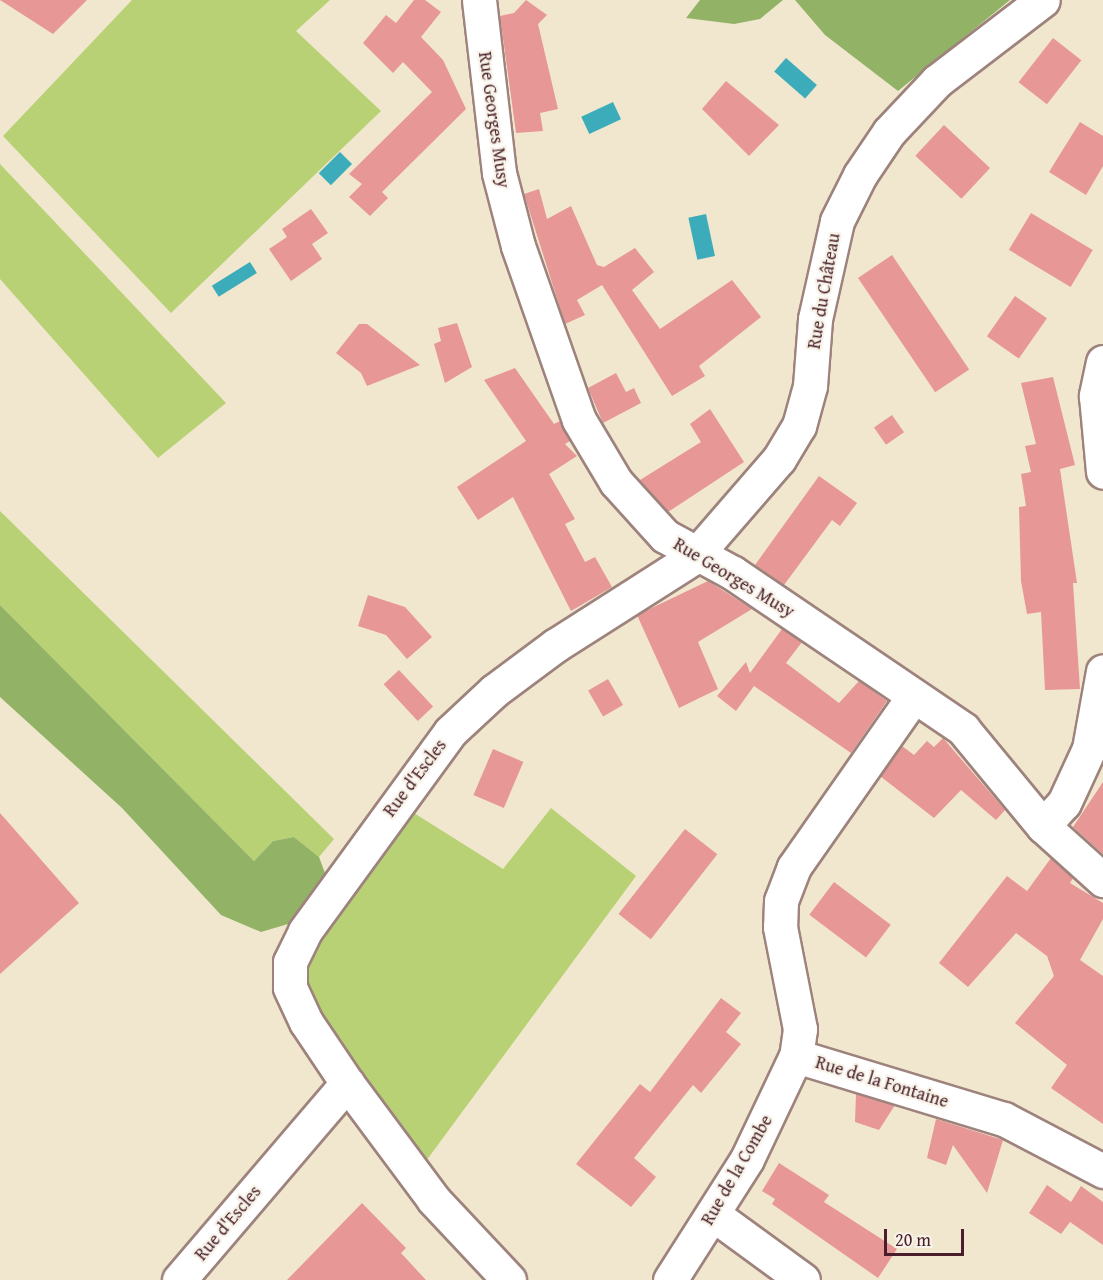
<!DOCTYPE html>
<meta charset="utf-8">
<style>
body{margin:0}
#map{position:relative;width:1103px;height:1280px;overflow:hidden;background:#f1e7cf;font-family:"Gentium Book Plus",serif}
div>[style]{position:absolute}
.green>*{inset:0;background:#b9d175}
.forest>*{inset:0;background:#92b366}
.water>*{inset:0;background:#3dacba;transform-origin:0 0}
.building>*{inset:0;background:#e79796;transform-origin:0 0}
.roads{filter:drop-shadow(2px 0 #9e837d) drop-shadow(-2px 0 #9e837d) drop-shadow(0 2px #9e837d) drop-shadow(0 -2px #9e837d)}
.minor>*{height:33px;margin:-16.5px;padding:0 16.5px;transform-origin:16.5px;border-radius:16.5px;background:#fff}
span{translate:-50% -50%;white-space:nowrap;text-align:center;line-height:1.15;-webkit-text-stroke:4.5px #f7f3e8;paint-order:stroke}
.street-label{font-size:18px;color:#4a1f2b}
.scale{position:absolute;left:884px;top:1229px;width:80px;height:27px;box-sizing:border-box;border:3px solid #4a1f2b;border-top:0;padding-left:8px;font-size:18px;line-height:21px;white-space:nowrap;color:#4a1f2b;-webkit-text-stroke:4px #f7f3e8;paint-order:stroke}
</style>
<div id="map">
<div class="green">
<i style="clip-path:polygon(132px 0,330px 0,296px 31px,381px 111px,171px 313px,3px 136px)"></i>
<i style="clip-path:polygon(0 164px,226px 403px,158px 458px,0 279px)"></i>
<i style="clip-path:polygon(0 511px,334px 839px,319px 857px,294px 837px,273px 841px,254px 861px,0 605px)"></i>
<i style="clip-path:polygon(406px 808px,503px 869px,551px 808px,636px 876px,426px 1161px,366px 1093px,307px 1002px,300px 959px)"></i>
</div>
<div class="forest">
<i style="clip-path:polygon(700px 0,783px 0,760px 19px,734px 24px,686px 18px)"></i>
<i style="clip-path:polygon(795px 0,1010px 0,898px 91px,825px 35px)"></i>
<i style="clip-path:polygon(0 605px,254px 861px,273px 841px,294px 837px,319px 857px,325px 873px,288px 924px,261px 932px,221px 915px,122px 808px,0 697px)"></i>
</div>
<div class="water">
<i style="left:786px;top:58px;width:41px;height:18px;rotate:41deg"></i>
<i style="left:613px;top:102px;width:19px;height:35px;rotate:65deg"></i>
<i style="left:340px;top:152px;width:17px;height:30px;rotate:45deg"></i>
<i style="left:706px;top:214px;width:43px;height:18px;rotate:78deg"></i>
<i style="left:250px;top:262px;width:13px;height:45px;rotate:58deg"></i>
</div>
<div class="building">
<i style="clip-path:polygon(0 0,87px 0,53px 34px)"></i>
<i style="clip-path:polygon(414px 0,425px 0,441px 12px,421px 37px,443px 60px,466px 109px,382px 192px,388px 198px,370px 216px,349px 197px,362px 184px,349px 174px,432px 92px,403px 62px,393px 73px,363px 43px,386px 15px,396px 23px)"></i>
<i style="clip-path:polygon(526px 0,547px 15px,538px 24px,558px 109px,540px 113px,543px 131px,516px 133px,500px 16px,514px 13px)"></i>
<i style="left:1053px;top:38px;width:36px;height:56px;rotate:38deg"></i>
<i style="clip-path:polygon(726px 81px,779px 125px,749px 156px,702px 109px)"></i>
<i style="clip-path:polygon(1080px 122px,1103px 136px,1103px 166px,1086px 195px,1049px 172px)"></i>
<i style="left:944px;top:125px;width:63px;height:42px;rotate:43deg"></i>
<i style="clip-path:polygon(539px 189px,547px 219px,571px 206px,597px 265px,604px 267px,635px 248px,654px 272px,632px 290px,660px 329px,732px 280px,761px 317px,699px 366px,705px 376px,672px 396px,602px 285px,577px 300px,585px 315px,565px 324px,524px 194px)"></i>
<i style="clip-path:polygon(311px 209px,328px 233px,312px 244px,322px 259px,291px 281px,269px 249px,287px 237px,282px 229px)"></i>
<i style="left:1031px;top:213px;width:72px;height:43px;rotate:31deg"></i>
<i style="left:892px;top:255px;width:138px;height:41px;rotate:56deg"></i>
<i style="left:1015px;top:296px;width:39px;height:49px;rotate:35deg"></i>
<i style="clip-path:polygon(457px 323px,472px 367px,445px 383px,434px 344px,441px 341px,438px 328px)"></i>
<i style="clip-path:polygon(359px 324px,367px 324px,420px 365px,367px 386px,361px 373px,336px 353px)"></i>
<i style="clip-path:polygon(515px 368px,554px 424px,560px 421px,570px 441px,565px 444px,577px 456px,549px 474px,575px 519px,565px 524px,585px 562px,595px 557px,612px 587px,571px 611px,513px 497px,478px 520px,457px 487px,526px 441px,484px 380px)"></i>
<i style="clip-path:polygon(616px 373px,626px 392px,634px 388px,641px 403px,603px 423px,588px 388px)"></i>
<i style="clip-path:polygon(1053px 377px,1075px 465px,1060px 469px,1077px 583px,1073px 583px,1080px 689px,1045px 690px,1041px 612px,1027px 614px,1021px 581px,1019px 507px,1026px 506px,1021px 474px,1031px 472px,1025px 446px,1036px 444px,1021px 383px)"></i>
<i style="clip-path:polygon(710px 409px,744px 462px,668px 512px,640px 480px,701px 442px,690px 424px)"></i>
<i style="left:892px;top:415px;width:21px;height:22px;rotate:55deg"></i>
<i style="clip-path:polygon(819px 476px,857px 503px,840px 526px,832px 520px,784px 585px,755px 565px)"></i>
<i style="clip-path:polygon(708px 581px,752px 609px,698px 642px,718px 689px,679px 708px,637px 615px)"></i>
<i style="clip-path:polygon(368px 595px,405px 607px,432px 637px,407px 659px,386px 635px,358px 626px)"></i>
<i style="clip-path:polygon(782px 629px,802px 642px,786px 663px,839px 703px,859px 681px,887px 701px,851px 753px,754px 686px,736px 711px,717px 696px,746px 662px,750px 673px)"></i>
<i style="left:399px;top:670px;width:50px;height:21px;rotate:47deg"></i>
<i style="left:608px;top:679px;width:30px;height:23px;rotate:60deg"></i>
<i style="clip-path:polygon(943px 738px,1005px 810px,996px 820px,961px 790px,934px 818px,880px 776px,902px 746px,914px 755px,927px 741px,934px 747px)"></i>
<i style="left:493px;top:749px;width:33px;height:50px;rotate:23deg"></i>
<i style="clip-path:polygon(1103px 782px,1103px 854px,1073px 827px)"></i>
<i style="clip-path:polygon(0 813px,79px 903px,0 974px)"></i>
<i style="left:685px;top:829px;width:41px;height:108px;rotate:38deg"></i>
<i style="clip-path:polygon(1051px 858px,1073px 878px,1070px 883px,1103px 903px,1103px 919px,1080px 960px,1103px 976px,1103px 1124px,1051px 1088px,1067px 1065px,1015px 1023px,1054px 976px,1047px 956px,1016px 933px,968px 987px,939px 963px,1007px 876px,1027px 891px)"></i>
<i style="left:834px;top:882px;width:71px;height:41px;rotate:37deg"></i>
<i style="clip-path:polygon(721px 998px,741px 1013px,726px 1032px,741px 1044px,701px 1093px,693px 1085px,634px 1158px,656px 1177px,631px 1207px,576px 1164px,640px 1084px,650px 1092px)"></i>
<i style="clip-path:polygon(856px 1094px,895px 1105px,879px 1130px,855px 1122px)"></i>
<i style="clip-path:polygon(936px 1119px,1003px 1140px,987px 1193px,953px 1145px,946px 1165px,927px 1158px)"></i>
<i style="clip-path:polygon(779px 1163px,829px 1195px,824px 1202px,897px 1249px,878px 1278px,772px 1204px,775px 1199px,762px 1191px)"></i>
<i style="clip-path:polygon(1047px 1185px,1071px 1202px,1081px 1186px,1103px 1202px,1103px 1245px,1070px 1222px,1061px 1234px,1029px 1213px)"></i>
<i style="clip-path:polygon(362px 1203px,406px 1248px,401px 1253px,426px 1280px,287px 1280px)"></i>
</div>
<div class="roads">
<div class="minor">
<i style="left:479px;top:0;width:174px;rotate:83.4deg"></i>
<i style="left:499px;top:173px;width:75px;rotate:75.4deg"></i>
<i style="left:518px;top:246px;width:184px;rotate:70.7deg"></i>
<i style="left:579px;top:420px;width:72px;rotate:59.2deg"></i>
<i style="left:616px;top:482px;width:73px;rotate:47.8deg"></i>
<i style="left:665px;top:536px;width:77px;rotate:28.6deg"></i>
<i style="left:733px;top:573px;width:278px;rotate:34.1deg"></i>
<i style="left:963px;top:729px;width:126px;rotate:50.5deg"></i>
<i style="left:1043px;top:826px;width:81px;rotate:42deg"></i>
<i style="left:1103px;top:362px;width:35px;rotate:102deg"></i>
<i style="left:1096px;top:396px;width:76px;rotate:84.7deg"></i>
<i style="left:913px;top:697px;width:208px;rotate:125deg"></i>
<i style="left:794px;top:867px;width:36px;rotate:111deg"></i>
<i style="left:781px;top:901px;width:26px;rotate:92deg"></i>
<i style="left:780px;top:927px;width:104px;rotate:78.9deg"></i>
<i style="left:800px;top:1029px;width:27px;rotate:98deg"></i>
<i style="left:796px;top:1056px;width:217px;rotate:16.9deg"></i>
<i style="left:1004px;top:1119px;width:112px;rotate:27.7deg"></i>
<i style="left:1043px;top:826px;width:31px;rotate:-48deg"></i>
<i style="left:1064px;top:803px;width:60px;rotate:-65.2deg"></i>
<i style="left:1089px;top:749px;width:79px;rotate:-79.8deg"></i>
<i style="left:714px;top:1215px;width:110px;rotate:36.1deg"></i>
<i style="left:179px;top:1280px;width:259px;rotate:-49.5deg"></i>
<i style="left:509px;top:1280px;width:110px;rotate:-133.2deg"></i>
<i style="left:434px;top:1200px;width:146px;rotate:-126.6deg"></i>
<i style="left:347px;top:1083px;width:73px;rotate:-123.9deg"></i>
<i style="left:306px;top:1022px;width:38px;rotate:-115deg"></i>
<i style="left:290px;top:987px;width:25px;rotate:-90deg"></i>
<i style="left:290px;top:962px;width:34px;rotate:-64deg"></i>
<i style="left:305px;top:931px;width:246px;rotate:-53.9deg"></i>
<i style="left:450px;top:732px;width:60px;rotate:-43deg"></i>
<i style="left:494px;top:691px;width:77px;rotate:-36.6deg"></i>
<i style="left:556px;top:645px;width:164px;rotate:-32.5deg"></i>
<i style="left:694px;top:557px;width:130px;rotate:-49.1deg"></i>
<i style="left:779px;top:459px;width:39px;rotate:-59deg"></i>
<i style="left:799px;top:426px;width:41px;rotate:-74.6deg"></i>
<i style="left:810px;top:386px;width:67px;rotate:-85.7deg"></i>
<i style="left:815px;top:319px;width:100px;rotate:-77.3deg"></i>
<i style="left:837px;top:221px;width:51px;rotate:-63.4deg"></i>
<i style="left:860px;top:175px;width:52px;rotate:-56deg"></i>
<i style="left:889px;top:132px;width:70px;rotate:-46.7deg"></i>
<i style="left:937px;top:81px;width:133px;rotate:-37.4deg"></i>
<i style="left:670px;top:1280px;width:143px;rotate:-57.5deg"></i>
<i style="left:747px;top:1159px;width:114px;rotate:-64.6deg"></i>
</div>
</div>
<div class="street-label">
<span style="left:494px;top:120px;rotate:82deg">Rue Georges Musy</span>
<span style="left:824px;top:291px;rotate:-80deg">Rue du Château</span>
<span style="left:734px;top:578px;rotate:31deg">Rue Georges Musy</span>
<span style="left:415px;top:778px;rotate:-53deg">Rue d'Escles</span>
<span style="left:882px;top:1082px;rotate:17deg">Rue de la Fontaine</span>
<span style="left:737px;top:1170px;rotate:-60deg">Rue de la Combe</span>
<span style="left:228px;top:1223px;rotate:-50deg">Rue d'Escles</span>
</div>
<div class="scale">20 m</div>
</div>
